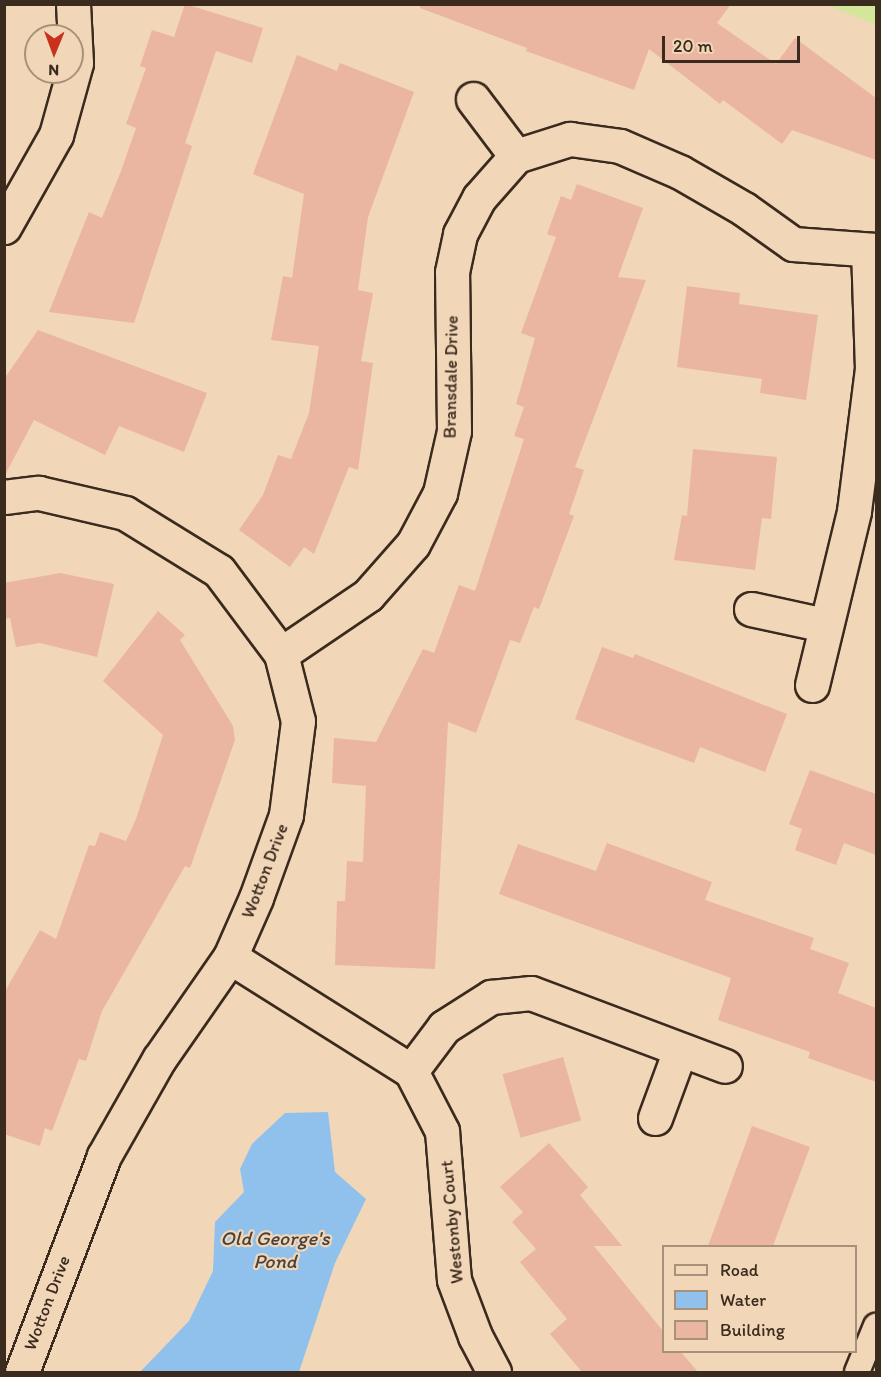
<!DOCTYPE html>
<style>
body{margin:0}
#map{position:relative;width:881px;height:1377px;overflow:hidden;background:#f1d6b8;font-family:Itim,sans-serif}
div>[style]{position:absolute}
.green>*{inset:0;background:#d3e69b}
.water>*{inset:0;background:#90c1ec}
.building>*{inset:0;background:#ebb6a1;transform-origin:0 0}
.roads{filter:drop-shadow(2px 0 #3b2a1e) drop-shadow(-2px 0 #3b2a1e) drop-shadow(0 2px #3b2a1e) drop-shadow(0 -2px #3b2a1e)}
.service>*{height:24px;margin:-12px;padding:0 12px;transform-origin:12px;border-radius:12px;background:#f1d6b8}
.minor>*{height:33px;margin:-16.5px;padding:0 16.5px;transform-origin:16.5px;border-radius:16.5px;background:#f1d6b8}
span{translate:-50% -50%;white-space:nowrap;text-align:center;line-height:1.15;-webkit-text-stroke:4.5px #f1d6b8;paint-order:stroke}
.street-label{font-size:18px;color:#3b2a1e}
.water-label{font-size:20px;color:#48413d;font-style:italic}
.frame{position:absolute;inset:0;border:6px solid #3b2a1e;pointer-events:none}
.legend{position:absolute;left:662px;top:1245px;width:195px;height:108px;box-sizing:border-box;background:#f1d6b8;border:2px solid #a8917a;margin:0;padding:8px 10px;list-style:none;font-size:18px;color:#3b2a1e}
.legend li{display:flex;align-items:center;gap:12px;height:30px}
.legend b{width:30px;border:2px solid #a8917a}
.north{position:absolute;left:24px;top:24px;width:60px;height:60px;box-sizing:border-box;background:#f1d6b8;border:2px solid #a8917a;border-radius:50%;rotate:181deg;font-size:16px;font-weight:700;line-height:24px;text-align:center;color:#3b2a1e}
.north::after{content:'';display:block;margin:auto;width:21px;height:27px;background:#c8321e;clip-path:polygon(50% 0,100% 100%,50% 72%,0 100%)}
.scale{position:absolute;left:662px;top:36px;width:138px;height:27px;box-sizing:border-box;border:3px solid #3b2a1e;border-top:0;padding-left:8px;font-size:18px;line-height:21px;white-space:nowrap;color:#3b2a1e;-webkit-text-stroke:4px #f1d6b8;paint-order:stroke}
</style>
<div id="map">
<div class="green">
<i style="clip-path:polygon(827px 5px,876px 5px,876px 25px)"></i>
</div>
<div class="water">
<i style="clip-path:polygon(328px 1112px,335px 1172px,366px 1199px,335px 1263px,299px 1372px,140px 1372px,189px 1321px,213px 1271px,215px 1222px,244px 1192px,240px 1169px,252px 1144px,285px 1113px)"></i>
</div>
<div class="building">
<i style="clip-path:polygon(185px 4px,263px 28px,252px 63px,216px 51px,185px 143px,192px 146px,134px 323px,49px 312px,89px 212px,102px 218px,121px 171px,136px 128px,126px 124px,146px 68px,140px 66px,152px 30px,174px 37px)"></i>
<i style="clip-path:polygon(421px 4px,731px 4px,717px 23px,776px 64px,795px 38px,876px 98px,876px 160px,792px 130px,782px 144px,723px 100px,720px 104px,649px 49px,634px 90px,526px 51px,527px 48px,420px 8px)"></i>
<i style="clip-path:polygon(297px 55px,337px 71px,340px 63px,414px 92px,368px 217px,358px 290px,373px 293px,361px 361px,373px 363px,358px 470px,349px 467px,314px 554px,304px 547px,290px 567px,239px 530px,263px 495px,278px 455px,291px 459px,309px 413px,319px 346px,271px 340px,283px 276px,292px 278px,304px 194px,253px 174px)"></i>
<i style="clip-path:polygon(577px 184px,643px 208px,618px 277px,646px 280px,575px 467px,584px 470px,569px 514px,574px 516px,539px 609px,534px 607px,520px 643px,510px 640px,476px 733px,448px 722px,435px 969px,335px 965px,337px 901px,345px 901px,347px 861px,363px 862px,366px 786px,332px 783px,334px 738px,376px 742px,423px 649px,434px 653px,459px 585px,475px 591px,524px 439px,514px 436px,524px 407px,516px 404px,535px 338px,521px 333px,556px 237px,547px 234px,561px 196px,571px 200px)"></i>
<i style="clip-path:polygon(687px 286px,740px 293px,739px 304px,818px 315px,806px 400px,760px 393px,762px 379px,677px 367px)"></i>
<i style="clip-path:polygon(38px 330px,207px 393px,184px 452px,119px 426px,105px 455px,34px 420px,4px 477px,4px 379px)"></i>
<i style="clip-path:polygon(693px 449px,777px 457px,771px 519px,762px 518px,755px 570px,674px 560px,682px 515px,687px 516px)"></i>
<i style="clip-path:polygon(60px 573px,114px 584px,97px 657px,40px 643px,16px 647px,10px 618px,4px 619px,4px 583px)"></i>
<i style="clip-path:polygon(158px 611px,185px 635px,180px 640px,233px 726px,235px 740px,190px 868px,185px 866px,102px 1011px,86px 1061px,79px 1059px,52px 1131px,45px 1128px,40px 1146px,4px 1134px,4px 993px,40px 930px,56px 939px,89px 845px,95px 846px,100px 832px,126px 841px,136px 819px,163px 735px,103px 681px)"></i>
<i style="clip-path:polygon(602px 647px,633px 658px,635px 654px,787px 714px,765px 772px,700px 747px,694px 763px,575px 719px)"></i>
<i style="clip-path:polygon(810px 770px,876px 794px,876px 855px,844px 843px,836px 865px,795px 850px,802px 829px,789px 824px)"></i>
<i style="clip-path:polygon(607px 843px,712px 882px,705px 900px,814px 938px,810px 949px,849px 963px,838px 993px,876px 1008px,876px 1082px,808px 1058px,810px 1052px,718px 1020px,731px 978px,499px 894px,518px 844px,596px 871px)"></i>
<i style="left:563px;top:1057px;width:66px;height:63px;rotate:74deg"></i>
<i style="clip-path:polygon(752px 1126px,810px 1147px,784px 1216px,773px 1246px,708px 1246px)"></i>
<i style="clip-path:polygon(549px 1143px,588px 1187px,580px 1195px,622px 1246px,594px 1246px,663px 1331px,663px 1352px,681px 1352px,698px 1372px,582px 1372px,550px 1334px,567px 1319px,520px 1262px,536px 1249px,512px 1222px,523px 1212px,500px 1187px)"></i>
</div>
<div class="roads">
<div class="service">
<i style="left:857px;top:1372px;width:50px;rotate:-67.6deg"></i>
</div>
<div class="minor">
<i style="left:473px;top:99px;width:71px;rotate:53deg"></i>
<i style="left:4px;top:227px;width:106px;rotate:-60.5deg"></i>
<i style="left:56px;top:135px;width:75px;rotate:-74.5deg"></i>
<i style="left:76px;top:63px;width:59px;rotate:-92.9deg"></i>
<i style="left:4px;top:497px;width:35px;rotate:-7deg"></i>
<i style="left:39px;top:493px;width:88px;rotate:13.1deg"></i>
<i style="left:125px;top:513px;width:110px;rotate:31.7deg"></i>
<i style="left:219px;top:571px;width:104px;rotate:53.2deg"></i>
<i style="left:281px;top:654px;width:69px;rotate:75.8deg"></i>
<i style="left:298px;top:721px;width:95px;rotate:97.3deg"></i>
<i style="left:286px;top:815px;width:88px;rotate:109.9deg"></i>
<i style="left:256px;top:898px;width:64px;rotate:113.8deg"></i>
<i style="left:230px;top:957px;width:124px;rotate:124.8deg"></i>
<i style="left:159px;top:1059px;width:112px;rotate:119.6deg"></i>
<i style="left:104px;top:1156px;width:231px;rotate:110.8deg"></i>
<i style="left:751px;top:609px;width:76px;rotate:12.2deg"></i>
<i style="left:281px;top:654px;width:105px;rotate:-34.1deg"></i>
<i style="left:368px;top:595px;width:68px;rotate:-48.6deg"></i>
<i style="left:413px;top:544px;width:58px;rotate:-62.1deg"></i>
<i style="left:440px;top:493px;width:64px;rotate:-77.3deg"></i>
<i style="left:454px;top:431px;width:159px;rotate:-90.7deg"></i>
<i style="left:452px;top:272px;width:39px;rotate:-78deg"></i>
<i style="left:460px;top:234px;width:41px;rotate:-62.2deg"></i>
<i style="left:479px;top:198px;width:56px;rotate:-48.6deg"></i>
<i style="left:516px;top:156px;width:57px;rotate:-17.5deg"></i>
<i style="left:570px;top:139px;width:50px;rotate:8deg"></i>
<i style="left:620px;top:146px;width:65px;rotate:23.4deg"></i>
<i style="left:680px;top:172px;width:74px;rotate:30deg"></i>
<i style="left:744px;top:209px;width:60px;rotate:35.5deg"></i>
<i style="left:793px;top:244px;width:83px;rotate:4.1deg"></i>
<i style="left:812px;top:685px;width:179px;rotate:-76.4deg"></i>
<i style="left:854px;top:511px;width:143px;rotate:-82.8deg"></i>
<i style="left:872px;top:369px;width:119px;rotate:-91.9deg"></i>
<i style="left:230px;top:957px;width:214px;rotate:32.2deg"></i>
<i style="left:411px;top:1071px;width:68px;rotate:62.7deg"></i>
<i style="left:442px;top:1131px;width:149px;rotate:85.4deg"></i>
<i style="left:454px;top:1280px;width:60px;rotate:69.4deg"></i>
<i style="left:475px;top:1336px;width:41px;rotate:62.2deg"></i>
<i style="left:411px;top:1071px;width:55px;rotate:-53.1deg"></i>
<i style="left:444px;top:1027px;width:56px;rotate:-32.6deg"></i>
<i style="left:491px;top:997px;width:40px;rotate:-5.7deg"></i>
<i style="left:531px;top:993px;width:207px;rotate:20.6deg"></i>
<i style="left:655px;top:1118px;width:72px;rotate:-69.8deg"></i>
</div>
</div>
<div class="street-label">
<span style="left:451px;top:377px;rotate:-89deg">Bransdale Drive</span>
<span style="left:265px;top:871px;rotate:-69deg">Wotton Drive</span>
<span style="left:452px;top:1222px;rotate:-95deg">Westonby Court</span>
<span style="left:47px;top:1303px;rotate:-69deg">Wotton Drive</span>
</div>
<div class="water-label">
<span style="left:275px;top:1250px">Old George's<br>Pond</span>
</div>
<div class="frame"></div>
<ul class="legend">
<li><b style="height:8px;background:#f1d6b8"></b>Road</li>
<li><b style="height:16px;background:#90c1ec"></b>Water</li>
<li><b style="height:16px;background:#ebb6a1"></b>Building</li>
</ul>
<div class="north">N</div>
<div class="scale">20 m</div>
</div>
